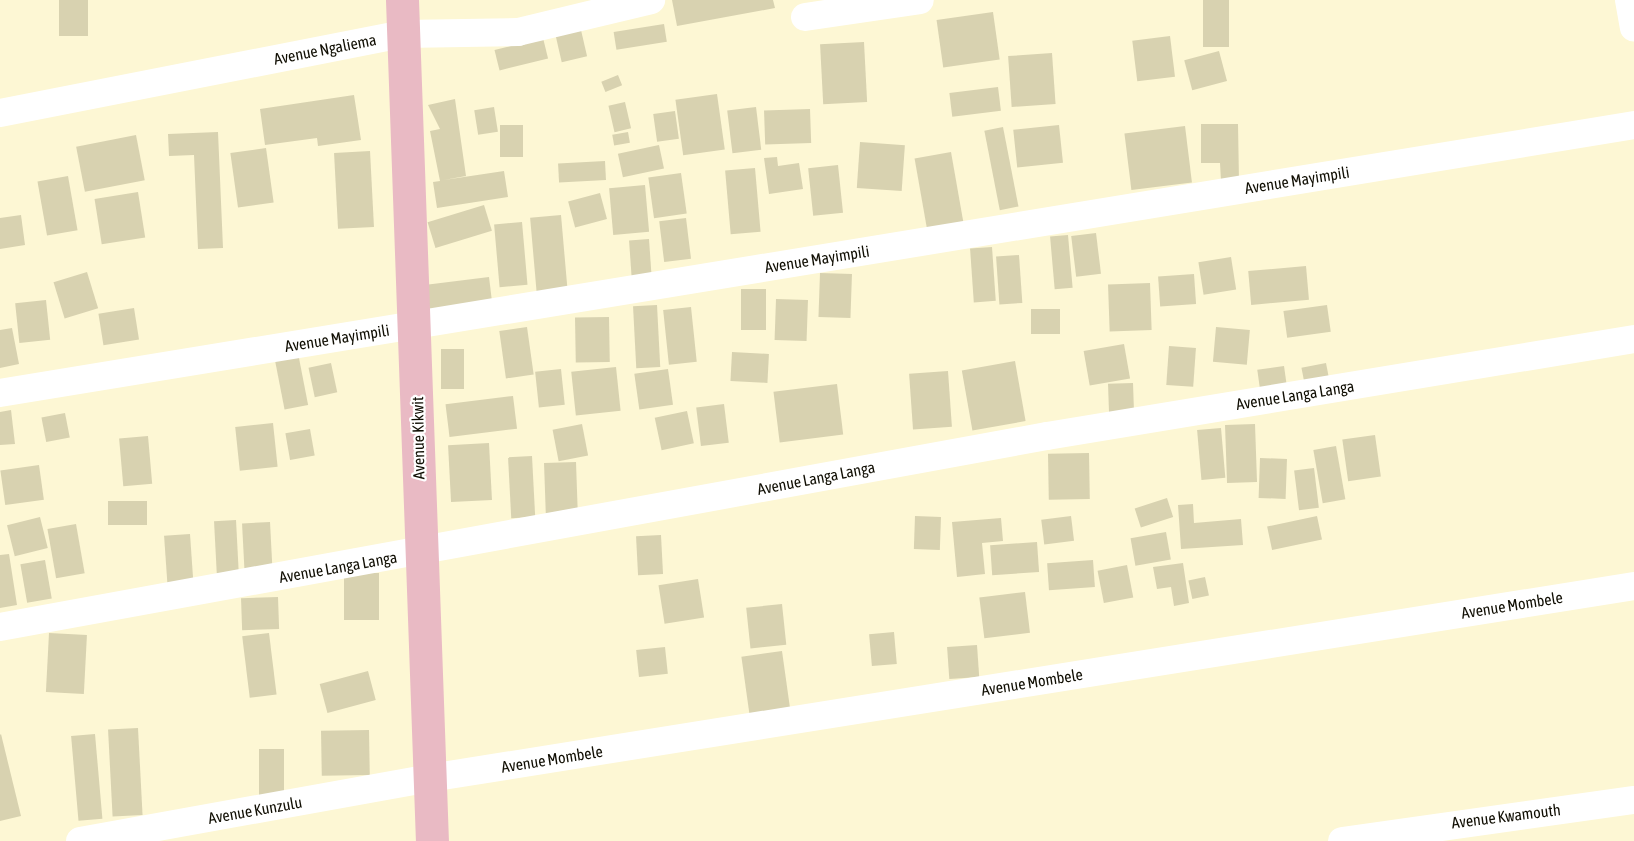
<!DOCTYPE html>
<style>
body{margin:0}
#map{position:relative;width:1634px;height:841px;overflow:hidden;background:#fdf7d4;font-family:"Asap Condensed",sans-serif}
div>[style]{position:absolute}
.building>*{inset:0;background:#d8d2b0;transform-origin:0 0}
.minor>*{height:28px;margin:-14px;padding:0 14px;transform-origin:14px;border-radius:14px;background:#fff}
.major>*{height:33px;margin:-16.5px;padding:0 16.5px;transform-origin:16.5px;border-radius:16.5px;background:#e9bac4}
span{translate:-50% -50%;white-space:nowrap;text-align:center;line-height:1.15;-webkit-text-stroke:4.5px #fff;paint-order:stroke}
.street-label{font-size:16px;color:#100e03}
</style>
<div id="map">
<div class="building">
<i style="left:59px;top:0;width:29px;height:36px"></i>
<i style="clip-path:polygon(672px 0,773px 0,775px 8px,677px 26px)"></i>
<i style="left:1203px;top:0;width:26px;height:47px"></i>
<i style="left:993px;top:12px;width:48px;height:57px;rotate:82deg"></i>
<i style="left:664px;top:24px;width:18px;height:51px;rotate:81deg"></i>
<i style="left:581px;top:30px;width:27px;height:26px;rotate:77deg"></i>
<i style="left:1170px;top:36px;width:41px;height:38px;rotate:83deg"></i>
<i style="left:543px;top:38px;width:21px;height:50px;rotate:76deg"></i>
<i style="left:864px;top:42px;width:60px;height:44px;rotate:87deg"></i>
<i style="left:1219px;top:51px;width:31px;height:36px;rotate:75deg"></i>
<i style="left:1052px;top:53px;width:51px;height:44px;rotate:86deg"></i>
<i style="left:618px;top:75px;width:11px;height:18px;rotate:68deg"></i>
<i style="left:998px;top:87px;width:24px;height:49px;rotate:83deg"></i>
<i style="left:717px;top:94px;width:56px;height:42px;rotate:82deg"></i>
<i style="clip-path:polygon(354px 95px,361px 140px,318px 146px,317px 138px,265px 145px,260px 109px)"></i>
<i style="clip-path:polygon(455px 99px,466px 176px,444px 180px,504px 171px,508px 197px,437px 208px,433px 182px,440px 181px,430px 131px,440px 129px,428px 105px)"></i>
<i style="left:625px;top:102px;width:27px;height:17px;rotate:77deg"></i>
<i style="left:494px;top:107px;width:25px;height:20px;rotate:81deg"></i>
<i style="left:756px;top:107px;width:43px;height:29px;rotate:83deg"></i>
<i style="left:810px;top:109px;width:34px;height:46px;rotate:88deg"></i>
<i style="left:675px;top:111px;width:28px;height:22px;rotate:82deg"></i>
<i style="clip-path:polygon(1201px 124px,1238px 124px,1239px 181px,1221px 181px,1220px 163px,1201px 163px)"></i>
<i style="left:500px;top:125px;width:23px;height:32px"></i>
<i style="left:1059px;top:125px;width:38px;height:46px;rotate:84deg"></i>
<i style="left:1185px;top:126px;width:57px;height:61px;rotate:83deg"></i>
<i style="left:1003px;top:127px;width:81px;height:19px;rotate:79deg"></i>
<i style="clip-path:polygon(218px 132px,223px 248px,198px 249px,194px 155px,169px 156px,168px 134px)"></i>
<i style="left:628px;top:132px;width:11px;height:16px;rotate:80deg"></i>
<i style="left:136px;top:135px;width:46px;height:61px;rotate:79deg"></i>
<i style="left:860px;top:142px;width:45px;height:46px;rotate:4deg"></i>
<i style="left:659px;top:145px;width:24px;height:42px;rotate:78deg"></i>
<i style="left:266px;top:148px;width:55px;height:36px;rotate:82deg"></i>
<i style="left:370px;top:151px;width:76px;height:36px;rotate:87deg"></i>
<i style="left:951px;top:152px;width:72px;height:37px;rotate:80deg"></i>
<i style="clip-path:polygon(777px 157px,778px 166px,799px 163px,803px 189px,769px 194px,764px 158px)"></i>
<i style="left:605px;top:161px;width:19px;height:47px;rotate:87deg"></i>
<i style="left:838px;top:165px;width:48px;height:30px;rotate:84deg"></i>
<i style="left:755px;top:168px;width:64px;height:30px;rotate:85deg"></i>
<i style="left:681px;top:173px;width:41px;height:33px;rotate:82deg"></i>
<i style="left:68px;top:176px;width:55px;height:31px;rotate:80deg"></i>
<i style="left:645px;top:185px;width:47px;height:36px;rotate:85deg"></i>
<i style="left:138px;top:192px;width:46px;height:44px;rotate:81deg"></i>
<i style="left:600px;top:193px;width:27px;height:33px;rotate:75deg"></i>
<i style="left:484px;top:205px;width:27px;height:59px;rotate:73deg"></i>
<i style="clip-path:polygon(21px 215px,25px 245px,0 249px,0 218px)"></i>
<i style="left:561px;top:215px;width:78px;height:31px;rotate:85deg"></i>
<i style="left:686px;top:218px;width:41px;height:27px;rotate:83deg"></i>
<i style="left:522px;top:222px;width:63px;height:28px;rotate:85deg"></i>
<i style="left:1096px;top:233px;width:41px;height:25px;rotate:83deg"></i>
<i style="left:1068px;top:235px;width:53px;height:18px;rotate:85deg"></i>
<i style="left:649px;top:239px;width:43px;height:20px;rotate:86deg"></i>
<i style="left:992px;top:247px;width:54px;height:22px;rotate:86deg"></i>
<i style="left:1019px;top:255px;width:48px;height:23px;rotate:86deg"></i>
<i style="left:1231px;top:257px;width:33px;height:33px;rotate:81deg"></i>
<i style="left:1306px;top:266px;width:34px;height:58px;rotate:85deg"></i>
<i style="left:87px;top:272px;width:38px;height:35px;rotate:73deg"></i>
<i style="left:820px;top:273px;width:32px;height:44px;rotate:2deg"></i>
<i style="left:1194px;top:274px;width:30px;height:36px;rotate:86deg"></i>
<i style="left:489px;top:277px;width:26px;height:63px;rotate:83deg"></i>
<i style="left:1150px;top:283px;width:47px;height:42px;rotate:88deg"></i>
<i style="left:741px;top:289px;width:25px;height:41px"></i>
<i style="left:776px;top:299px;width:32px;height:41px;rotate:2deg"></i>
<i style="left:46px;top:300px;width:40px;height:31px;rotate:84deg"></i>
<i style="left:657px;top:305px;width:62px;height:24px;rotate:87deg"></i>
<i style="left:1327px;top:305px;width:27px;height:44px;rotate:82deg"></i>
<i style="left:691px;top:307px;width:55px;height:28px;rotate:84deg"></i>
<i style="left:134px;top:308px;width:32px;height:36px;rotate:81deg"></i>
<i style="left:1031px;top:309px;width:29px;height:25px"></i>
<i style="left:609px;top:317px;width:45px;height:34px;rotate:89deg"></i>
<i style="left:527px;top:327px;width:48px;height:28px;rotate:82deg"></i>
<i style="left:1216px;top:327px;width:34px;height:35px;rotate:5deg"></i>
<i style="clip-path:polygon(12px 328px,19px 364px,0 368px,0 330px)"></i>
<i style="left:1124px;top:344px;width:35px;height:41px;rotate:80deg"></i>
<i style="left:1169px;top:346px;width:27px;height:39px;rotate:4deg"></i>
<i style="left:441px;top:349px;width:23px;height:40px"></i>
<i style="left:732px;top:352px;width:37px;height:29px;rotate:3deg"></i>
<i style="left:298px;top:353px;width:53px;height:24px;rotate:79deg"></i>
<i style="left:1015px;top:361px;width:61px;height:54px;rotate:80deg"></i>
<i style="left:331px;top:363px;width:30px;height:23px;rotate:78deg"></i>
<i style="left:1326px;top:363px;width:20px;height:25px;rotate:79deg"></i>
<i style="left:1284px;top:366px;width:21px;height:27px;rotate:82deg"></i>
<i style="left:616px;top:367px;width:44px;height:45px;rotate:84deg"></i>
<i style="left:561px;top:369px;width:36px;height:26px;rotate:84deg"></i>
<i style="left:668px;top:369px;width:36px;height:34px;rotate:82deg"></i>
<i style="left:948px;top:371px;width:56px;height:39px;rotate:86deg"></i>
<i style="left:1133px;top:383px;width:34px;height:25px;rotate:88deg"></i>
<i style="left:837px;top:384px;width:51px;height:64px;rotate:83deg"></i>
<i style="left:513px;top:396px;width:33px;height:68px;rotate:83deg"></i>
<i style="left:724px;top:404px;width:39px;height:28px;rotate:83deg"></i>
<i style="clip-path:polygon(11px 410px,15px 444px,0 445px,0 412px)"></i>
<i style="left:687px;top:411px;width:33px;height:33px;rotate:78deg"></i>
<i style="left:65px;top:413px;width:25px;height:24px;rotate:79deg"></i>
<i style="left:273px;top:423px;width:44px;height:38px;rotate:84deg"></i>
<i style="left:582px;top:424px;width:32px;height:30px;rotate:79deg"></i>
<i style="left:1255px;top:424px;width:58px;height:30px;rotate:88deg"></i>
<i style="left:1221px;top:428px;width:50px;height:24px;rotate:85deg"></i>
<i style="left:310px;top:429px;width:27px;height:25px;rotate:80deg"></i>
<i style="left:1375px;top:435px;width:42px;height:33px;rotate:82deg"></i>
<i style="left:148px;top:436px;width:48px;height:29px;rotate:85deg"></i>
<i style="left:489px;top:443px;width:57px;height:41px;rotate:87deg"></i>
<i style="left:1336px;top:446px;width:54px;height:23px;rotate:80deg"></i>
<i style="left:1089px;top:453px;width:46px;height:41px;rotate:89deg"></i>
<i style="left:532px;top:456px;width:61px;height:24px;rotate:87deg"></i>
<i style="left:1260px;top:458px;width:27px;height:40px;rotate:2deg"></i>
<i style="left:576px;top:462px;width:57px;height:32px;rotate:88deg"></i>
<i style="left:39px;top:465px;width:35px;height:39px;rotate:82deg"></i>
<i style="left:1314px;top:468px;width:40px;height:20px;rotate:83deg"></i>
<i style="left:1167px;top:498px;width:20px;height:34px;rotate:72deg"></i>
<i style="left:108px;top:501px;width:39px;height:24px"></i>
<i style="clip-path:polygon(1193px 504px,1194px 523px,1241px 519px,1243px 545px,1181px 549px,1178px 505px)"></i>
<i style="left:915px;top:516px;width:26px;height:33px;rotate:2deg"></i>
<i style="left:1071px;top:516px;width:25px;height:30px;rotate:83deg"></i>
<i style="left:1317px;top:516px;width:24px;height:51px;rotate:78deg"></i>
<i style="left:40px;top:517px;width:32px;height:34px;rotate:76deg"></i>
<i style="clip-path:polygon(1001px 518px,1003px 541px,982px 543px,985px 574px,957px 577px,952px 522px)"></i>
<i style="left:236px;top:520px;width:56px;height:22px;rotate:87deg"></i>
<i style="left:270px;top:522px;width:50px;height:28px;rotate:87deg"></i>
<i style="left:76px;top:524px;width:50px;height:29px;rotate:80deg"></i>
<i style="left:1166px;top:532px;width:28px;height:36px;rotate:80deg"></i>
<i style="left:190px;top:534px;width:49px;height:26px;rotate:86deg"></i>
<i style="left:661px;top:535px;width:39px;height:25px;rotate:87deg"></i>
<i style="left:1037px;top:542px;width:30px;height:47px;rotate:86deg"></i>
<i style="clip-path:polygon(9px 554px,17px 605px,0 608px,0 555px)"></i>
<i style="left:45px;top:560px;width:39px;height:25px;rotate:80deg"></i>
<i style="left:1093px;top:560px;width:27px;height:46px;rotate:86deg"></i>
<i style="clip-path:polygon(1183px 563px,1189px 603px,1174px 606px,1171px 587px,1157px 589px,1153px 567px)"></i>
<i style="left:1127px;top:565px;width:33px;height:30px;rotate:79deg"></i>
<i style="left:344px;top:573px;width:35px;height:47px"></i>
<i style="left:1205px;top:577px;width:19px;height:17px;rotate:78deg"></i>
<i style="left:698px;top:579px;width:39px;height:40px;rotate:81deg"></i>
<i style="left:1025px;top:592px;width:41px;height:46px;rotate:83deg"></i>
<i style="left:278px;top:597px;width:32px;height:37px;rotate:88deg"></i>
<i style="left:782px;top:604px;width:41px;height:36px;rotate:84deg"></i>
<i style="left:894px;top:632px;width:32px;height:25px;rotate:85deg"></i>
<i style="left:49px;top:633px;width:38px;height:59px;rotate:3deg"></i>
<i style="left:269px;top:633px;width:62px;height:27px;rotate:83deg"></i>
<i style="left:977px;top:645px;width:32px;height:30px;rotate:86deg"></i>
<i style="left:665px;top:647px;width:27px;height:29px;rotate:84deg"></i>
<i style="left:782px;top:651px;width:59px;height:41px;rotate:82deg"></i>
<i style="left:368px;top:671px;width:30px;height:50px;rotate:75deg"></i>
<i style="left:138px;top:728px;width:87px;height:30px;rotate:87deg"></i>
<i style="left:369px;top:730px;width:45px;height:48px;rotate:89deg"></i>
<i style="clip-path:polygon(1px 734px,21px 816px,0 821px,0 735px)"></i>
<i style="left:95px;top:734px;width:85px;height:24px;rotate:85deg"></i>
<i style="left:284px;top:749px;width:46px;height:25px;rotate:90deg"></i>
</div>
<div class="minor">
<i style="left:1629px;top:0;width:28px;rotate:80deg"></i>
<i style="left:805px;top:17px;width:116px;rotate:-8.4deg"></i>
<i style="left:0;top:113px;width:411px;rotate:-11.1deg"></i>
<i style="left:403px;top:34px;width:115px;rotate:-1deg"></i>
<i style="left:518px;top:32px;width:137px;rotate:-13.5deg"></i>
<i style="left:0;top:393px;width:1656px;rotate:-9.31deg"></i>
<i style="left:0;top:627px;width:1064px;rotate:-10.34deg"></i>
<i style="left:1047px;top:436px;width:595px;rotate:-9.38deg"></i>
<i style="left:80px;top:841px;width:356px;rotate:-10.2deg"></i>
<i style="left:430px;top:778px;width:1219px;rotate:-9.06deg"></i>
<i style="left:1342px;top:841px;width:295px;rotate:-8deg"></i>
</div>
<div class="major">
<i style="left:402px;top:0;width:842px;rotate:87.96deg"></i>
</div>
<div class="street-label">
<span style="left:325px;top:49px;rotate:-11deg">Avenue Ngaliema</span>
<span style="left:1297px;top:180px;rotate:-9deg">Avenue Mayimpili</span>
<span style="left:817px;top:259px;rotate:-9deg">Avenue Mayimpili</span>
<span style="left:337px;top:338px;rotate:-9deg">Avenue Mayimpili</span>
<span style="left:1295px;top:395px;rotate:-9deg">Avenue Langa Langa</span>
<span style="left:418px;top:438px;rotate:-91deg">Avenue Kikwit</span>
<span style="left:816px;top:478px;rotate:-11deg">Avenue Langa Langa</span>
<span style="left:338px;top:567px;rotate:-10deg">Avenue Langa Langa</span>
<span style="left:1512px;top:605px;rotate:-9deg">Avenue Mombele</span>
<span style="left:1032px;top:682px;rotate:-9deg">Avenue Mombele</span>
<span style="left:552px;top:759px;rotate:-9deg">Avenue Mombele</span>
<span style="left:255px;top:810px;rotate:-10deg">Avenue Kunzulu</span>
<span style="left:1506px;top:816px;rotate:-7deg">Avenue Kwamouth</span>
</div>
</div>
